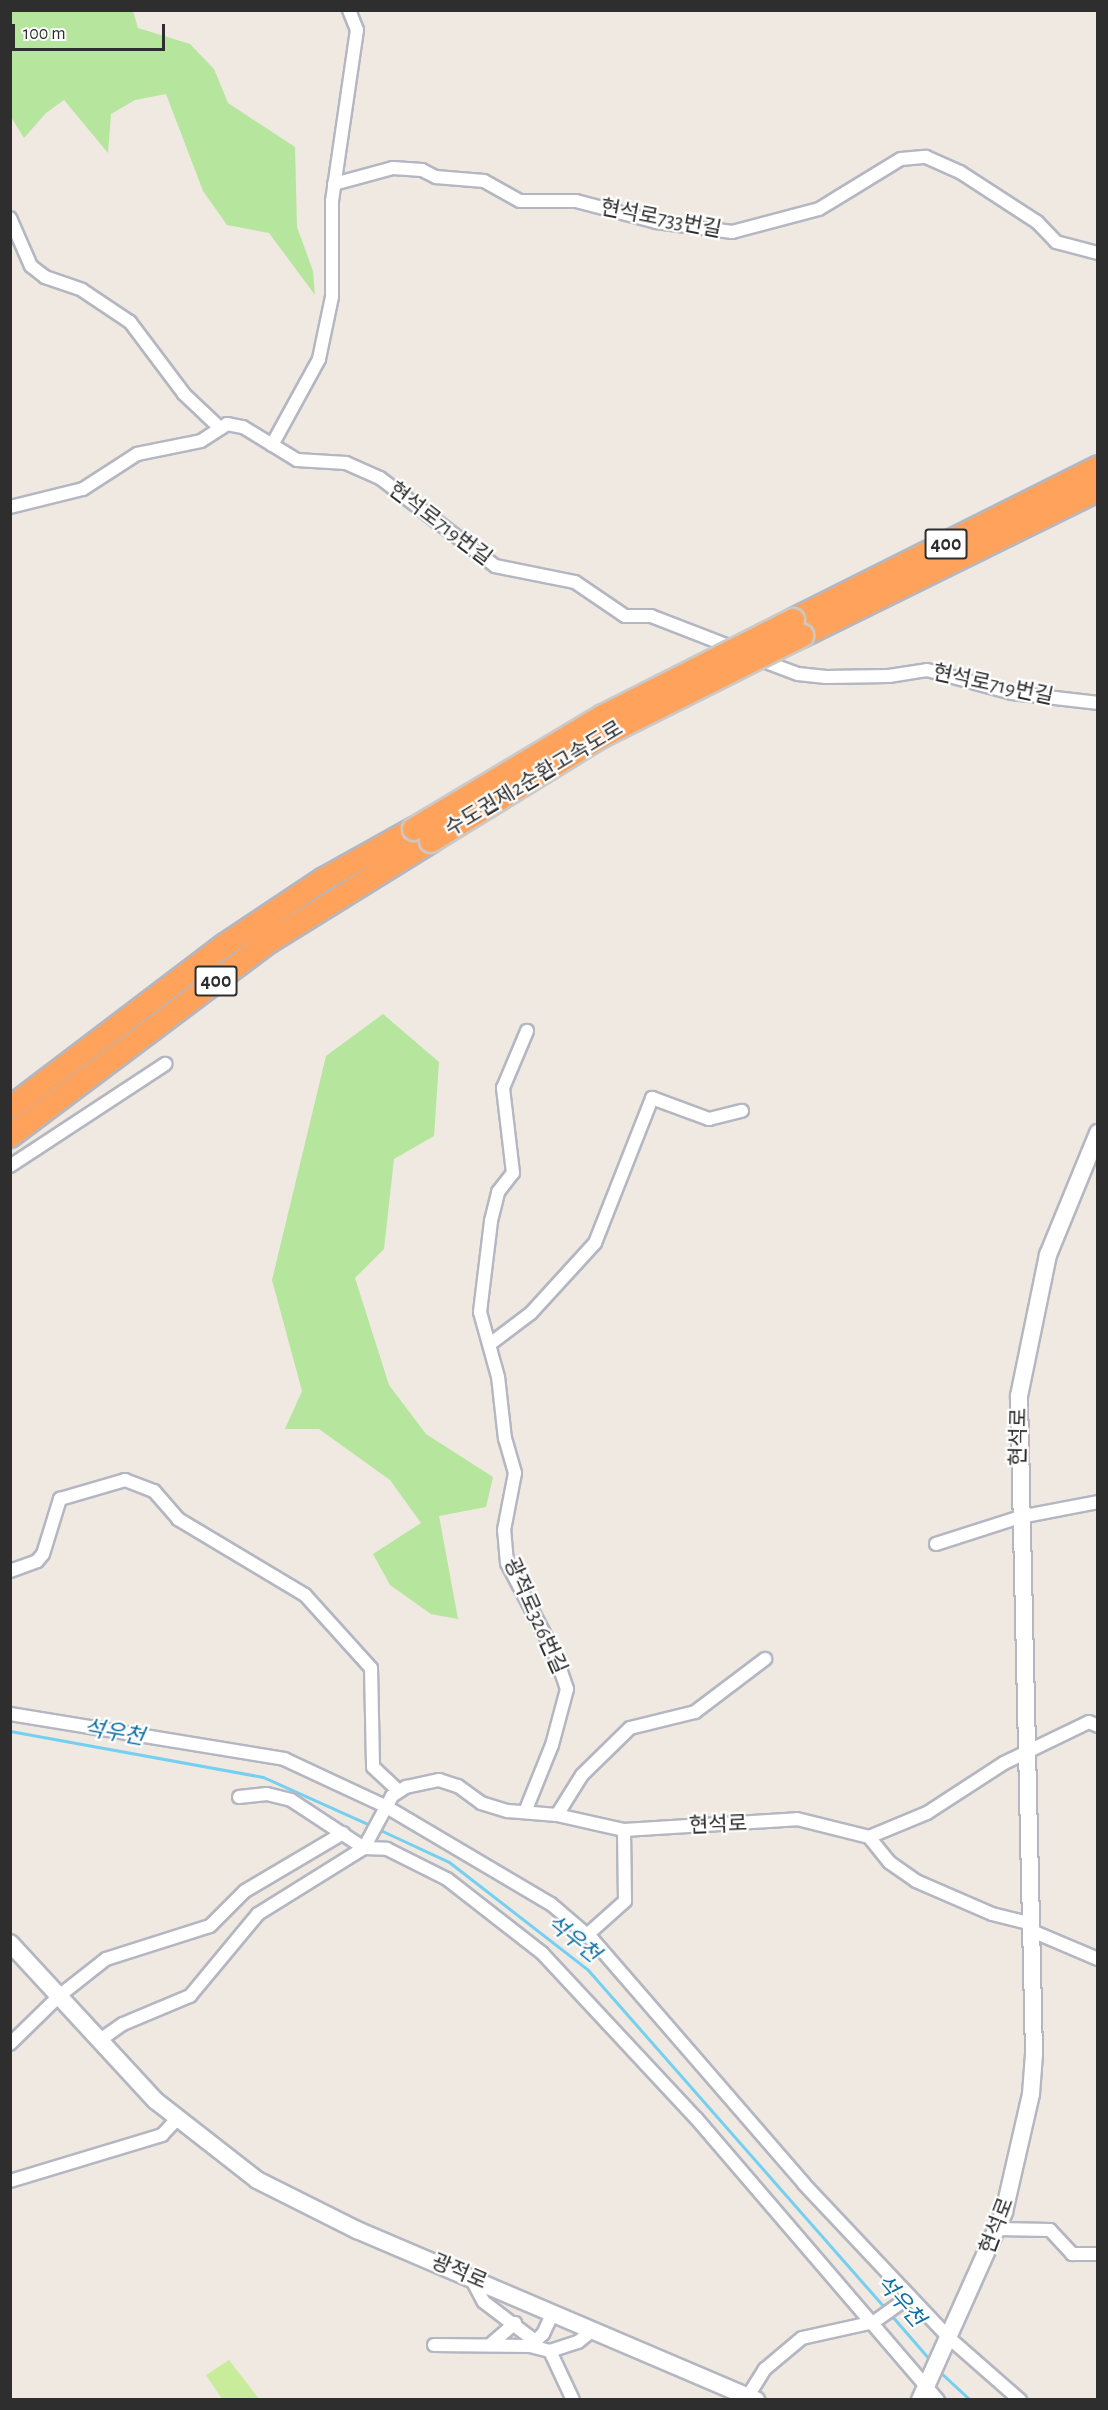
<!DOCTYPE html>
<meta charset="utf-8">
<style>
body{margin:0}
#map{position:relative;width:1108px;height:2410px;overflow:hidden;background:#efe9e1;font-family:"Alegreya Sans","Noto Sans KR",sans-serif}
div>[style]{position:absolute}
.green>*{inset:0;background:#b6e59e}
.pitch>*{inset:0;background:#c9ec9a}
.stream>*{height:3px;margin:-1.5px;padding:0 1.5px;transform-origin:1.5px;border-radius:1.5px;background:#75cff0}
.roads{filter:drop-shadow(2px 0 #b4b7c1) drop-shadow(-2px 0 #b4b7c1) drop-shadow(0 2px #b4b7c1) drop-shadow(0 -2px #b4b7c1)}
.street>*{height:12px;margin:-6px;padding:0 6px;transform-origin:6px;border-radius:6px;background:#fff}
.secondary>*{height:16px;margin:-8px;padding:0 8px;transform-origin:8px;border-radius:8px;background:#fff}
.highway>*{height:22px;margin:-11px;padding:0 11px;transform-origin:11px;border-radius:11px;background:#ffa35c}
.bridges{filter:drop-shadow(2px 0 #c9c9c9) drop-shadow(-2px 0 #c9c9c9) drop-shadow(0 2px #c9c9c9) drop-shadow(0 -2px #c9c9c9)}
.highway-bridge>*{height:22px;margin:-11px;padding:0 11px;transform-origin:11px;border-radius:11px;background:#ffa35c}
span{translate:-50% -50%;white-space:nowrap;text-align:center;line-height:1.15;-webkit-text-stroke:4.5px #fff;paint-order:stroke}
.shield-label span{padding:2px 4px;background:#fff;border:2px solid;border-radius:4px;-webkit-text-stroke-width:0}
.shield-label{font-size:20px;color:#2e2e2e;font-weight:700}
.street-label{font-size:21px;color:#2e2e2e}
.water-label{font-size:22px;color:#0d6fa3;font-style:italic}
.frame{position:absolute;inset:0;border:12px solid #2e2e2e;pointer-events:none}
.scale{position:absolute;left:12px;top:24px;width:153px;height:27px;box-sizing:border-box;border:3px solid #2e2e2e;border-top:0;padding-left:8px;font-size:18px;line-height:21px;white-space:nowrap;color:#2e2e2e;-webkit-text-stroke:4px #fff;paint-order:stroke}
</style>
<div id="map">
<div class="green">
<i style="clip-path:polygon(11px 10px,133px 11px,138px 28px,190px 44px,214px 69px,228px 103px,295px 147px,297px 227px,313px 271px,315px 295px,269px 233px,227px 225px,203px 191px,166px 94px,135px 100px,111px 114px,108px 153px,64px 100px,46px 113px,24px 138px,11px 117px)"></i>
<i style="clip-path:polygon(383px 1014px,439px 1062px,434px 1136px,394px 1159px,384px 1249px,355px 1278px,389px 1385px,426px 1434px,493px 1477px,486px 1507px,439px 1516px,458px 1619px,431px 1614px,390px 1585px,373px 1554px,421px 1523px,390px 1480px,319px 1429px,285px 1429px,302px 1391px,272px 1280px,326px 1056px)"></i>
</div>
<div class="pitch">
<i style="clip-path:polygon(229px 2360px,259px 2399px,222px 2399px,206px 2375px)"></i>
</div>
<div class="stream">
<i style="left:10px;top:1731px;width:257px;rotate:10.3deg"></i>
<i style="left:263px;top:1777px;width:120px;rotate:24.2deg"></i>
<i style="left:378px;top:1829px;width:78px;rotate:24.9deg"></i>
<i style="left:449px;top:1862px;width:176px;rotate:37.8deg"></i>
<i style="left:588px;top:1970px;width:453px;rotate:48.7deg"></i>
<i style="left:891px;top:2315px;width:60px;rotate:49.1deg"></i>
<i style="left:940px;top:2372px;width:41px;rotate:43deg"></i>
</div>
<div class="roads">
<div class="street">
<i style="left:334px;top:184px;width:61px;rotate:-15.2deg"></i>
<i style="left:393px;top:168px;width:29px;rotate:4deg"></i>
<i style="left:422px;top:170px;width:16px;rotate:27deg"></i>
<i style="left:436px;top:177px;width:48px;rotate:4.8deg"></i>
<i style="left:484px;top:181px;width:41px;rotate:29.1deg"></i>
<i style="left:520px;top:201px;width:56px"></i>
<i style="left:576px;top:201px;width:83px;rotate:14.7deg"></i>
<i style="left:656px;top:222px;width:77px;rotate:7.5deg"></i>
<i style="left:732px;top:232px;width:90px;rotate:-14.8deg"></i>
<i style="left:819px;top:209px;width:96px;rotate:-31.4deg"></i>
<i style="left:901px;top:159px;width:25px;rotate:-5deg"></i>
<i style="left:926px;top:157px;width:37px;rotate:24deg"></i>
<i style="left:960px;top:172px;width:92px;rotate:33deg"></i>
<i style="left:1037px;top:222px;width:28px;rotate:46deg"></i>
<i style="left:1056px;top:242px;width:43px;rotate:14.7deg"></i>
<i style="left:10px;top:218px;width:52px;rotate:66.4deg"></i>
<i style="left:31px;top:266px;width:18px;rotate:38deg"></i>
<i style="left:45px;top:277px;width:39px;rotate:19deg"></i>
<i style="left:82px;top:290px;width:58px;rotate:33.7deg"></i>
<i style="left:130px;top:322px;width:90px;rotate:53.1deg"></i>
<i style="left:184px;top:394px;width:50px;rotate:43.4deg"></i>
<i style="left:272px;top:445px;width:98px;rotate:-61.3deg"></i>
<i style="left:319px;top:359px;width:63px;rotate:-78.2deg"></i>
<i style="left:332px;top:297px;width:96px;rotate:-90deg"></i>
<i style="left:332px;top:201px;width:173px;rotate:-81.7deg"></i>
<i style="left:357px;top:30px;width:22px;rotate:-112deg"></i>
<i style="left:10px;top:507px;width:75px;rotate:-13.9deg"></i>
<i style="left:83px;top:489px;width:64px;rotate:-32.9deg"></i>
<i style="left:137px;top:454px;width:65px;rotate:-11.5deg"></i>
<i style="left:201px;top:441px;width:31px;rotate:-33deg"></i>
<i style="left:227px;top:424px;width:16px;rotate:11deg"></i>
<i style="left:243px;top:427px;width:63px;rotate:31.4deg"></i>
<i style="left:297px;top:460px;width:49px;rotate:3.5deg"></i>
<i style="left:346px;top:463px;width:37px;rotate:24deg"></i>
<i style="left:380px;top:478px;width:145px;rotate:37.4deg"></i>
<i style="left:495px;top:566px;width:82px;rotate:11.3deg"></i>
<i style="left:575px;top:582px;width:60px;rotate:34.2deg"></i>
<i style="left:625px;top:616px;width:26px"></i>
<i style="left:651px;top:616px;width:89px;rotate:21.1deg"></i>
<i style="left:755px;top:658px;width:46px;rotate:20.4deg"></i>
<i style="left:798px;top:674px;width:28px;rotate:6deg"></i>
<i style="left:826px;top:677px;width:63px;rotate:-0.9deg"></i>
<i style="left:889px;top:676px;width:38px;rotate:-9deg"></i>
<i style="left:927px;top:670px;width:88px;rotate:15.1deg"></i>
<i style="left:1012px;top:693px;width:87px;rotate:6.6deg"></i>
<i style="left:10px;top:1166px;width:186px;rotate:-33.3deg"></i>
<i style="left:490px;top:1344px;width:51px;rotate:-37.1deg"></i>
<i style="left:531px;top:1313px;width:95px;rotate:-47.6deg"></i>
<i style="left:595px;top:1243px;width:156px;rotate:-68.5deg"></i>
<i style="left:652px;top:1098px;width:61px;rotate:20.2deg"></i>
<i style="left:709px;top:1119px;width:34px;rotate:-14deg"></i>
<i style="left:936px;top:1544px;width:88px;rotate:-17.8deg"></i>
<i style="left:1020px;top:1517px;width:79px;rotate:-10.9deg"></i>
<i style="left:10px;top:1571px;width:29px;rotate:-20deg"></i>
<i style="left:37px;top:1561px;width:9px;rotate:-49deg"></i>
<i style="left:43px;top:1554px;width:58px;rotate:-72.8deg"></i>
<i style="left:60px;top:1499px;width:68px;rotate:-16.3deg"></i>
<i style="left:125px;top:1480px;width:31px;rotate:21deg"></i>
<i style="left:154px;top:1491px;width:37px;rotate:49deg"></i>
<i style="left:178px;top:1519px;width:148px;rotate:30.9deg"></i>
<i style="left:305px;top:1595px;width:98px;rotate:47.9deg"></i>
<i style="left:371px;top:1668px;width:99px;rotate:88.8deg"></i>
<i style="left:373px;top:1767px;width:35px;rotate:43deg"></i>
<i style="left:10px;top:1714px;width:278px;rotate:9.3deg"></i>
<i style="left:284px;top:1759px;width:111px;rotate:25deg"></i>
<i style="left:385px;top:1806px;width:193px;rotate:30.6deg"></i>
<i style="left:551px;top:1904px;width:55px;rotate:40.6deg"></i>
<i style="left:593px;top:1940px;width:323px;rotate:49.1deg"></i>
<i style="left:804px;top:2184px;width:210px;rotate:46.7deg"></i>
<i style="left:948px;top:2337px;width:96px;rotate:41.2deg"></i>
<i style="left:239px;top:1797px;width:28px;rotate:-6deg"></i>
<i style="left:267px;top:1794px;width:25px;rotate:14deg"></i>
<i style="left:291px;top:1800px;width:87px;rotate:33.3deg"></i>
<i style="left:364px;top:1848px;width:23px;rotate:2deg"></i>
<i style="left:387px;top:1849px;width:67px;rotate:26.6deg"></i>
<i style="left:447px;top:1879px;width:120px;rotate:37.9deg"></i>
<i style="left:542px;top:1953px;width:226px;rotate:47deg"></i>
<i style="left:696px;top:2118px;width:372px;rotate:49.4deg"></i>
<i style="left:525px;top:1812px;width:72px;rotate:-68.1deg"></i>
<i style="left:552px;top:1745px;width:58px;rotate:-75deg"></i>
<i style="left:567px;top:1689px;width:37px;rotate:-109deg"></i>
<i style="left:555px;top:1654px;width:103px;rotate:-117.8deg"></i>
<i style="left:507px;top:1563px;width:33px;rotate:-95deg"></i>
<i style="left:504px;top:1530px;width:58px;rotate:-79.1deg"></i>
<i style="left:515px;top:1473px;width:35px;rotate:-106deg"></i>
<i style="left:505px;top:1439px;width:62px;rotate:-96.4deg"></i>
<i style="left:498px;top:1377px;width:67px;rotate:-105.5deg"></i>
<i style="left:480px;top:1312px;width:92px;rotate:-83.1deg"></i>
<i style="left:491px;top:1221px;width:30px;rotate:-76deg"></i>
<i style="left:498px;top:1192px;width:24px;rotate:-52deg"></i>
<i style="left:513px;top:1173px;width:86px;rotate:-96.7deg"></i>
<i style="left:503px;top:1088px;width:62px;rotate:-67.2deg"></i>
<i style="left:557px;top:1815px;width:69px;rotate:12.6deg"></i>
<i style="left:624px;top:1830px;width:173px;rotate:-3.6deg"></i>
<i style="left:797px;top:1819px;width:74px;rotate:14deg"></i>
<i style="left:869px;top:1837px;width:63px;rotate:-22.5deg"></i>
<i style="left:927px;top:1813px;width:92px;rotate:-33deg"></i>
<i style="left:1004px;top:1763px;width:94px;rotate:-25.8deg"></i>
<i style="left:1089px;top:1722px;width:10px;rotate:24deg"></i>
<i style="left:869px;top:1837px;width:32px;rotate:51deg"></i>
<i style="left:889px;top:1862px;width:33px;rotate:35deg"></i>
<i style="left:916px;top:1881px;width:83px;rotate:23.5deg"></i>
<i style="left:992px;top:1914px;width:41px;rotate:14deg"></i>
<i style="left:1032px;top:1931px;width:72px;rotate:23deg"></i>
<i style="left:587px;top:1935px;width:51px;rotate:-41.8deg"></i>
<i style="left:625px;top:1901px;width:71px;rotate:-90.8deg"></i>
<i style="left:100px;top:2040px;width:28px;rotate:-35deg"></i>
<i style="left:123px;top:2024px;width:73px;rotate:-22.7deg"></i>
<i style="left:190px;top:1996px;width:107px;rotate:-50.3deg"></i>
<i style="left:258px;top:1914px;width:125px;rotate:-31.9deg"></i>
<i style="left:364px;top:1848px;width:59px;rotate:-61.7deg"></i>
<i style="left:392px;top:1796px;width:17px;rotate:-33deg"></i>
<i style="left:406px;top:1787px;width:34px;rotate:-12deg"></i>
<i style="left:439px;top:1780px;width:20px;rotate:18deg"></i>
<i style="left:458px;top:1786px;width:29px;rotate:36deg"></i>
<i style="left:481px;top:1803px;width:28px;rotate:17deg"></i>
<i style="left:508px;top:1811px;width:49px;rotate:4.7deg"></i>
<i style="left:557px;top:1815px;width:47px;rotate:-58deg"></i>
<i style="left:582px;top:1775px;width:67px;rotate:-44.4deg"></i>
<i style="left:630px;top:1728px;width:67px;rotate:-13.8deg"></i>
<i style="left:695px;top:1712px;width:88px;rotate:-37.1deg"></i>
<i style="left:10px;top:2044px;width:69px;rotate:-44.4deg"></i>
<i style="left:59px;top:1996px;width:60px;rotate:-38.2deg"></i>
<i style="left:106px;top:1959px;width:109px;rotate:-17.6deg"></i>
<i style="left:210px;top:1926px;width:49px;rotate:-45deg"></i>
<i style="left:245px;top:1891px;width:114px;rotate:-30.6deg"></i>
<i style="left:10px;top:2181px;width:159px;rotate:-16.8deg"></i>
<i style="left:162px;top:2135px;width:22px;rotate:-47deg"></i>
<i style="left:997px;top:2229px;width:53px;rotate:1.1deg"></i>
<i style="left:1050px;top:2230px;width:33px;rotate:47deg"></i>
<i style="left:1072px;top:2254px;width:26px"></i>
<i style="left:471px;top:2278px;width:27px;rotate:62deg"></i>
<i style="left:484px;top:2302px;width:64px;rotate:37.4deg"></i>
<i style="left:491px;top:2344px;width:32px;rotate:-41deg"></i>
<i style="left:434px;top:2345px;width:96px;rotate:0.6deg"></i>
<i style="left:530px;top:2346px;width:18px;rotate:-43deg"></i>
<i style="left:543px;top:2334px;width:23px;rotate:-65deg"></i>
<i style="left:530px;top:2346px;width:21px;rotate:14deg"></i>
<i style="left:550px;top:2351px;width:29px;rotate:-18deg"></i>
<i style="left:578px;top:2342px;width:19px;rotate:-39deg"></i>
<i style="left:550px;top:2351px;width:54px;rotate:64.9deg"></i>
<i style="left:748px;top:2396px;width:32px;rotate:-58deg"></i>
<i style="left:765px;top:2369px;width:48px;rotate:-40deg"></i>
<i style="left:802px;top:2338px;width:74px;rotate:-12.5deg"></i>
<i style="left:874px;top:2322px;width:44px;rotate:-35.8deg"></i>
</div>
<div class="secondary">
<i style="left:10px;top:1943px;width:215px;rotate:47.3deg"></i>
<i style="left:156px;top:2101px;width:128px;rotate:38deg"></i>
<i style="left:257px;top:2180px;width:112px;rotate:26.6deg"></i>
<i style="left:357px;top:2230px;width:434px;rotate:23.1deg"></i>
<i style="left:920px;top:2400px;width:206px;rotate:-65.9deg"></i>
<i style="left:1004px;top:2212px;width:121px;rotate:-77.1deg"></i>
<i style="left:1031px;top:2094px;width:40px;rotate:-85.7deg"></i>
<i style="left:1034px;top:2054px;width:658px;rotate:-91.31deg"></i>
<i style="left:1019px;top:1396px;width:144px;rotate:-78.4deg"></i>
<i style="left:1048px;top:1255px;width:132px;rotate:-67.7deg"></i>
</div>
<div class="highway">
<i style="left:793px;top:620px;width:341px;rotate:-26.6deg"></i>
<i style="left:802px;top:636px;width:330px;rotate:-26.3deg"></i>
<i style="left:10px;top:1108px;width:270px;rotate:-37.2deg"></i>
<i style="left:225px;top:945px;width:119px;rotate:-33.7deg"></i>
<i style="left:324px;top:879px;width:103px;rotate:-29.1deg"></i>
<i style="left:10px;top:1136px;width:325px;rotate:-36.9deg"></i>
<i style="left:270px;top:941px;width:190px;rotate:-31.8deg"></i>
</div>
</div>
<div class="bridges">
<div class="highway-bridge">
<i style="left:414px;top:829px;width:220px;rotate:-30.9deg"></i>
<i style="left:603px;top:716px;width:213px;rotate:-26.8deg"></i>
<i style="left:431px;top:841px;width:201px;rotate:-31.6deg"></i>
<i style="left:602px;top:736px;width:224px;rotate:-26.6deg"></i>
</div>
</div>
<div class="shield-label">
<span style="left:946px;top:544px">400</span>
<span style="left:216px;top:981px">400</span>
</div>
<div class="street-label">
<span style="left:661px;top:219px;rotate:11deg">현석로733번길</span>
<span style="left:440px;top:524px;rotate:37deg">현석로719번길</span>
<span style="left:993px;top:685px;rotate:12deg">현석로719번길</span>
<span style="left:534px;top:779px;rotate:-31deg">수도권제2순환고속도로</span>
<span style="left:1019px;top:1437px;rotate:-89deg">현석로</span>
<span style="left:535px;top:1616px;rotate:66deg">광적로326번길</span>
<span style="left:718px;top:1825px;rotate:-2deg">현석로</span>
<span style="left:997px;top:2226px;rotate:-69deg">현석로</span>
<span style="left:459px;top:2272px;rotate:23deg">광적로</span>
</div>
<div class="water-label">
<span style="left:114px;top:1733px;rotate:10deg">석우천</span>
<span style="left:573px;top:1939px;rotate:39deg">석우천</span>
<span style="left:900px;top:2301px;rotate:49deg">석우천</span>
</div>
<div class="frame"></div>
<div class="scale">100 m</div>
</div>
